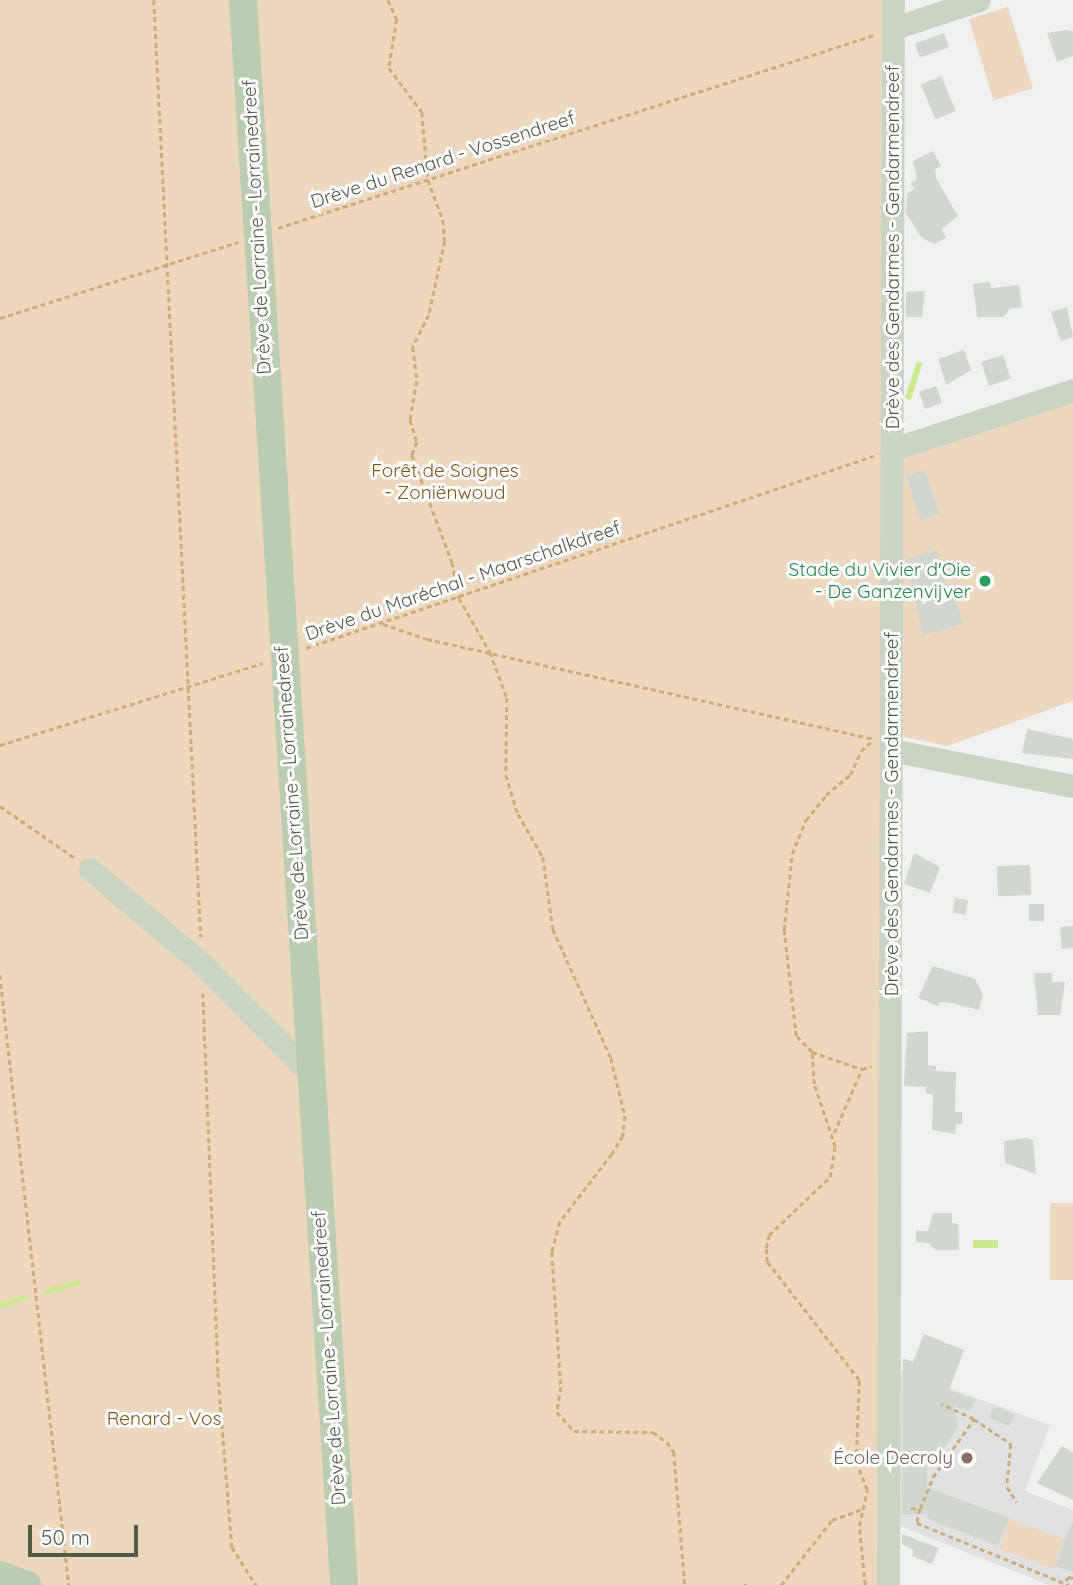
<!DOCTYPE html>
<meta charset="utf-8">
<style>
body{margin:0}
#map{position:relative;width:1073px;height:1585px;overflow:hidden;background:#f0eff2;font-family:Quicksand,sans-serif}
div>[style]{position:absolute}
.education>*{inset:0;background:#e1e1e3}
.green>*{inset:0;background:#eed7bf;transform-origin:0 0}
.water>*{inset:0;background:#cbea8d;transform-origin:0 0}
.stream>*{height:4.5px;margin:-2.25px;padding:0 2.25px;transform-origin:2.25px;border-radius:2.25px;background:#cbea8d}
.building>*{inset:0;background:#d1d7ce;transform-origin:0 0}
.path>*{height:2.5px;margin-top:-1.25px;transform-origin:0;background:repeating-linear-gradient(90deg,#ccac77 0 5px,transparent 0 8.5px)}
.minor>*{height:23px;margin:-11.5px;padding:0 11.5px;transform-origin:11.5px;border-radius:11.5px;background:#cad4c3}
.major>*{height:28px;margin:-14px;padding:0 14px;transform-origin:14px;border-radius:14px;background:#bbcdb0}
.dots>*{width:19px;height:19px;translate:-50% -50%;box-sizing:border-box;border:4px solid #fff;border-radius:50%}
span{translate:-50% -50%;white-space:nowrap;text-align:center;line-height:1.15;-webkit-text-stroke:6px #fff;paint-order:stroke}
.street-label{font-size:19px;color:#505c48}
.park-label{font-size:19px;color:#7d5719}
.leisure-label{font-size:19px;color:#27864d}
.right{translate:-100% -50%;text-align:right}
.education-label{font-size:19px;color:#785e54}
.scale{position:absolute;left:28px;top:1525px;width:110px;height:32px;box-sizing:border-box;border:4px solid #505c48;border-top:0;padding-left:9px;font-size:21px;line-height:24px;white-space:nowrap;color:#505c48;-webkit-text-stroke:5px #fff;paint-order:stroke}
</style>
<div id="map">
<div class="education">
<i style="clip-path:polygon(895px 1368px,1050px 1425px,1025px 1491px,1073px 1510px,1073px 1585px,1049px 1585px,895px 1524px)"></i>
</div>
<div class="green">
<i style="left:0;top:0;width:891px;height:1585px"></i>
<i style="left:1008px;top:7px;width:85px;height:41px;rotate:73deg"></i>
<i style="clip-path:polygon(1073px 402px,1073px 701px,947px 746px,896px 735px,897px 460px)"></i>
<i style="left:1050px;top:1203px;width:23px;height:77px"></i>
<i style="left:1010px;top:1519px;width:58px;height:32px;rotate:20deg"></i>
</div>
<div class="water">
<i style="left:917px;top:361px;width:6px;height:39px;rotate:18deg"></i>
<i style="left:973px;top:1240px;width:25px;height:8px"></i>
</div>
<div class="stream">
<i style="left:47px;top:1291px;width:32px;rotate:-16deg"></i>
<i style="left:0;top:1305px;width:26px;rotate:-18deg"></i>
</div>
<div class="building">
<i style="clip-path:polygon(1065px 30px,1073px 31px,1073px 56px,1057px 62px,1047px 33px)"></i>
<i style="left:944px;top:33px;width:15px;height:31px;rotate:70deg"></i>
<i style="left:941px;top:76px;width:38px;height:22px;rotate:67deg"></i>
<i style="clip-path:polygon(933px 151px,941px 166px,935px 169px,936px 178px,958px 216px,942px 229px,946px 238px,934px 244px,921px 237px,906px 213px,907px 194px,914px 189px,911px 183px,917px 179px,913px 161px)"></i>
<i style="clip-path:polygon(990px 282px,991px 288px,1019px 285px,1022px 307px,1010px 309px,1003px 317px,977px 317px,973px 284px)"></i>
<i style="clip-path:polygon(925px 291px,922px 317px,906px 317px,906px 292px)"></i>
<i style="clip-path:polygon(1067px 307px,1073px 337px,1061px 341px,1051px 312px)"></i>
<i style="clip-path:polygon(964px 350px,971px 370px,946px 385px,938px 359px)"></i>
<i style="left:1003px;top:355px;width:25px;height:23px;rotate:72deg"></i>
<i style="left:936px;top:386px;width:18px;height:18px;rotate:71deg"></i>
<i style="left:925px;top:470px;width:46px;height:20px;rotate:72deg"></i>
<i style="clip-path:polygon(937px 550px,950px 598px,955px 597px,963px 624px,923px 635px,906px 559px)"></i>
<i style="clip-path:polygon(1027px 729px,1073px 739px,1073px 759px,1022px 753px)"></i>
<i style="clip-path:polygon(914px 853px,940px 867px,930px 893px,904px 884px)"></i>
<i style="left:1030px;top:865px;width:30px;height:33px;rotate:88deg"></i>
<i style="left:955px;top:898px;width:13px;height:15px;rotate:9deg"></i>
<i style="left:1029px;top:904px;width:15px;height:17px"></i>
<i style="clip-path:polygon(1073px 926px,1073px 948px,1062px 949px,1060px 927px)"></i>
<i style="clip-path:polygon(933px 966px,975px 979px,983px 995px,979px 1010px,952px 1003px,939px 1002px,938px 1006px,918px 998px)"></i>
<i style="clip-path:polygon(1034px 973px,1052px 973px,1052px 982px,1065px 982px,1060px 1015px,1038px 1015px)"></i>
<i style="clip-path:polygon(928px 1031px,928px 1065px,936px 1066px,936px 1071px,956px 1072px,955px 1112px,962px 1112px,962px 1124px,956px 1124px,955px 1134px,932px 1130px,933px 1094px,926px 1094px,926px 1087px,904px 1086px,907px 1033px)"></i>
<i style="clip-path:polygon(1026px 1138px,1033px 1140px,1036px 1174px,1005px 1163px,1004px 1141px)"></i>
<i style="clip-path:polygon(933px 1213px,952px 1213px,952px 1223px,958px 1224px,959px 1250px,935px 1250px,929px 1243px,916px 1242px,916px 1231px,928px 1231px)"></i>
<i style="clip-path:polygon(924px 1334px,964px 1350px,949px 1390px,976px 1400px,969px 1411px,953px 1406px,958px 1426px,938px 1459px,927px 1462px,927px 1487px,1009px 1518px,998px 1546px,926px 1518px,928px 1514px,902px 1514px,903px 1358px,913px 1362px)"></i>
<i style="left:994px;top:1406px;width:22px;height:13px;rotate:22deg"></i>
<i style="clip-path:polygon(1062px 1446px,1073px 1453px,1073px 1500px,1037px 1483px)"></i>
<i style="clip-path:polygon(1072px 1522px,1073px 1522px,1073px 1572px,1055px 1566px)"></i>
<i style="clip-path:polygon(902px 1534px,939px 1548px,932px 1564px,912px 1556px,914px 1550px,902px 1544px)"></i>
</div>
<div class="path">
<i style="left:154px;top:0;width:938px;rotate:87.13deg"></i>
<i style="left:388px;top:0;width:21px;rotate:65deg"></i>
<i style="left:397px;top:19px;width:50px;rotate:99.3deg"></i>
<i style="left:389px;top:68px;width:55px;rotate:53.1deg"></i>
<i style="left:422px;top:112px;width:68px;rotate:85deg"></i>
<i style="left:428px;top:180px;width:43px;rotate:69.4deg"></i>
<i style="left:443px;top:220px;width:21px;rotate:85deg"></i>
<i style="left:445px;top:241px;width:76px;rotate:102.2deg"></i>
<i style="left:429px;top:315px;width:36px;rotate:117deg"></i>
<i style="left:413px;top:347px;width:34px;rotate:83deg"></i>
<i style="left:417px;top:381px;width:40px;rotate:100deg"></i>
<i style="left:410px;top:420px;width:23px;rotate:72deg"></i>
<i style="left:417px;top:442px;width:14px;rotate:111deg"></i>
<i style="left:412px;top:455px;width:114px;rotate:69.5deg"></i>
<i style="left:452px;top:562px;width:37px;rotate:79deg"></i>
<i style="left:459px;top:598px;width:62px;rotate:60.1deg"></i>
<i style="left:490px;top:652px;width:49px;rotate:69.7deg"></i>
<i style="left:507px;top:698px;width:77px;rotate:90.7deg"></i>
<i style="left:506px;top:775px;width:41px;rotate:72.9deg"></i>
<i style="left:518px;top:814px;width:50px;rotate:59.8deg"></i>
<i style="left:543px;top:857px;width:73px;rotate:82.1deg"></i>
<i style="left:553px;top:929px;width:141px;rotate:65.8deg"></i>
<i style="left:611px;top:1058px;width:60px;rotate:76.4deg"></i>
<i style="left:625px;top:1116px;width:20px;rotate:96deg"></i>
<i style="left:623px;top:1136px;width:21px;rotate:121deg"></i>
<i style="left:612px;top:1154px;width:86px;rotate:127.4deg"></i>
<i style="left:560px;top:1222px;width:31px;rotate:105deg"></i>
<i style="left:552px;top:1252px;width:135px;rotate:86.2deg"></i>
<i style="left:561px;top:1387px;width:25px;rotate:99deg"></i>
<i style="left:557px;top:1412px;width:25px;rotate:48deg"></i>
<i style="left:574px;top:1431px;width:79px;rotate:0.7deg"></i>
<i style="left:653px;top:1432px;width:17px;rotate:36deg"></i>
<i style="left:667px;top:1442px;width:12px;rotate:55deg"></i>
<i style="left:674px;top:1452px;width:133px;rotate:85.3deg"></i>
<i style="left:278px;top:228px;width:626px;rotate:-17.94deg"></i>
<i style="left:0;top:318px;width:250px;rotate:-17.7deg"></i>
<i style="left:383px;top:624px;width:46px;rotate:18.8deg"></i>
<i style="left:427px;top:639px;width:458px;rotate:12.6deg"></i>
<i style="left:306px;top:648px;width:599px;rotate:-18.71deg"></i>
<i style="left:0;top:745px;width:275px;rotate:-17.3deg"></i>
<i style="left:0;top:806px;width:91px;rotate:34.7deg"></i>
<i style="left:0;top:975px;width:614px;rotate:83.55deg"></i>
<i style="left:203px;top:993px;width:380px;rotate:87.7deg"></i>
<i style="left:218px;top:1373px;width:175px;rotate:85.4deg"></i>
<i style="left:232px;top:1547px;width:45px;rotate:57.7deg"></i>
<i style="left:812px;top:1052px;width:53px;rotate:18.8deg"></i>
<i style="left:834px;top:1133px;width:70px;rotate:-66.4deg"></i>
<i style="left:862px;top:1069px;width:10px;rotate:-17deg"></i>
<i style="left:974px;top:1419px;width:45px;rotate:34deg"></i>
<i style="left:1011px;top:1444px;width:43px;rotate:95.3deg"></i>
<i style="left:1007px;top:1487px;width:18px;rotate:56deg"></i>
<i style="left:911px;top:1508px;width:9px;rotate:6deg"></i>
<i style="left:920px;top:1509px;width:14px;rotate:102deg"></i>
<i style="left:917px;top:1523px;width:164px;rotate:22.2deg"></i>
<i style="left:920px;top:1509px;width:35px;rotate:-68deg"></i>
<i style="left:933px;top:1477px;width:71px;rotate:-54.7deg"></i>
<i style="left:974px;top:1419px;width:36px;rotate:-156deg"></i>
<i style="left:1066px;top:1581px;width:4px;rotate:-63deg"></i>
<i style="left:1068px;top:1577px;width:5px;rotate:11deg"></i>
<i style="left:744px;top:1585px;width:3px"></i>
<i style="left:781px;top:1585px;width:83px;rotate:-51.9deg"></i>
<i style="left:832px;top:1520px;width:33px;rotate:-20deg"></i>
<i style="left:865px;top:1585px;width:59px;rotate:-95.8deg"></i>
<i style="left:859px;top:1526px;width:37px;rotate:-77deg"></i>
<i style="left:867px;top:1490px;width:30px;rotate:-111deg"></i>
<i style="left:856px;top:1462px;width:82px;rotate:-87.9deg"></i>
<i style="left:859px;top:1380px;width:150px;rotate:-127.9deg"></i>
<i style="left:767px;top:1262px;width:14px;rotate:-94deg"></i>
<i style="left:766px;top:1248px;width:13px;rotate:-77deg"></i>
<i style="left:769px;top:1235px;width:84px;rotate:-43.6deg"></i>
<i style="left:830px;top:1177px;width:30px;rotate:-81deg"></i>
<i style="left:835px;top:1147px;width:66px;rotate:-108.4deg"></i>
<i style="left:814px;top:1084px;width:32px;rotate:-94deg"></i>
<i style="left:812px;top:1052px;width:23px;rotate:-135deg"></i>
<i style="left:796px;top:1036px;width:107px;rotate:-96.5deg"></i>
<i style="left:784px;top:930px;width:76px;rotate:-84deg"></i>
<i style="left:792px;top:854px;width:37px;rotate:-68deg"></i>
<i style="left:806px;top:820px;width:32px;rotate:-51deg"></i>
<i style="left:826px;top:795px;width:31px;rotate:-40deg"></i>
<i style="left:850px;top:775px;width:26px;rotate:-65deg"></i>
<i style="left:861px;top:751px;width:13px;rotate:-42deg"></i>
</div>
<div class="minor">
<i style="left:894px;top:28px;width:89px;rotate:-18.2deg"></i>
<i style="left:893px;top:449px;width:189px;rotate:-18.1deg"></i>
<i style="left:891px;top:750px;width:186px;rotate:11.2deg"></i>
<i style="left:90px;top:869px;width:147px;rotate:40.3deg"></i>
<i style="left:202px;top:964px;width:153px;rotate:45.3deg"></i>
<i style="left:888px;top:1585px;width:1585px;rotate:-89.82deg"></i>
</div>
<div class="major">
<i style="left:243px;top:0;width:1588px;rotate:86.35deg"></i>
<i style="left:0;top:1575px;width:29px;rotate:20deg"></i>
</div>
<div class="dots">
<i style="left:985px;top:581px;background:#2e9e5b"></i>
<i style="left:967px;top:1458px;background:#8d6e63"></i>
</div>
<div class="street-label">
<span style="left:443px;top:160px;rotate:-18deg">Drève du Renard - Vossendreef</span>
<span style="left:257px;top:227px;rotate:-93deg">Drève de Lorraine - Lorrainedreef</span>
<span style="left:893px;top:247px;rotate:-90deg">Drève des Gendarmes - Gendarmendreef</span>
<span style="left:463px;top:581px;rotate:-19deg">Drève du Maréchal - Maarschalkdreef</span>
<span style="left:292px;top:793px;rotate:-94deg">Drève de Lorraine - Lorrainedreef</span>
<span style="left:892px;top:814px;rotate:-90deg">Drève des Gendarmes - Gendarmendreef</span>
<span style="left:329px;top:1358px;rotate:-94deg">Drève de Lorraine - Lorrainedreef</span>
</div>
<div class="park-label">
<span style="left:445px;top:482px">Forêt de Soignes<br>- Zoniënwoud</span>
<span style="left:164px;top:1419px">Renard - Vos</span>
</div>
<div class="leisure-label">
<span class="right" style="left:971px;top:581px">Stade du Vivier d'Oie<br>- De Ganzenvijver</span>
</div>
<div class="education-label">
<span class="right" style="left:953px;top:1458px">École Decroly</span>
</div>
<div class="scale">50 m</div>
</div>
